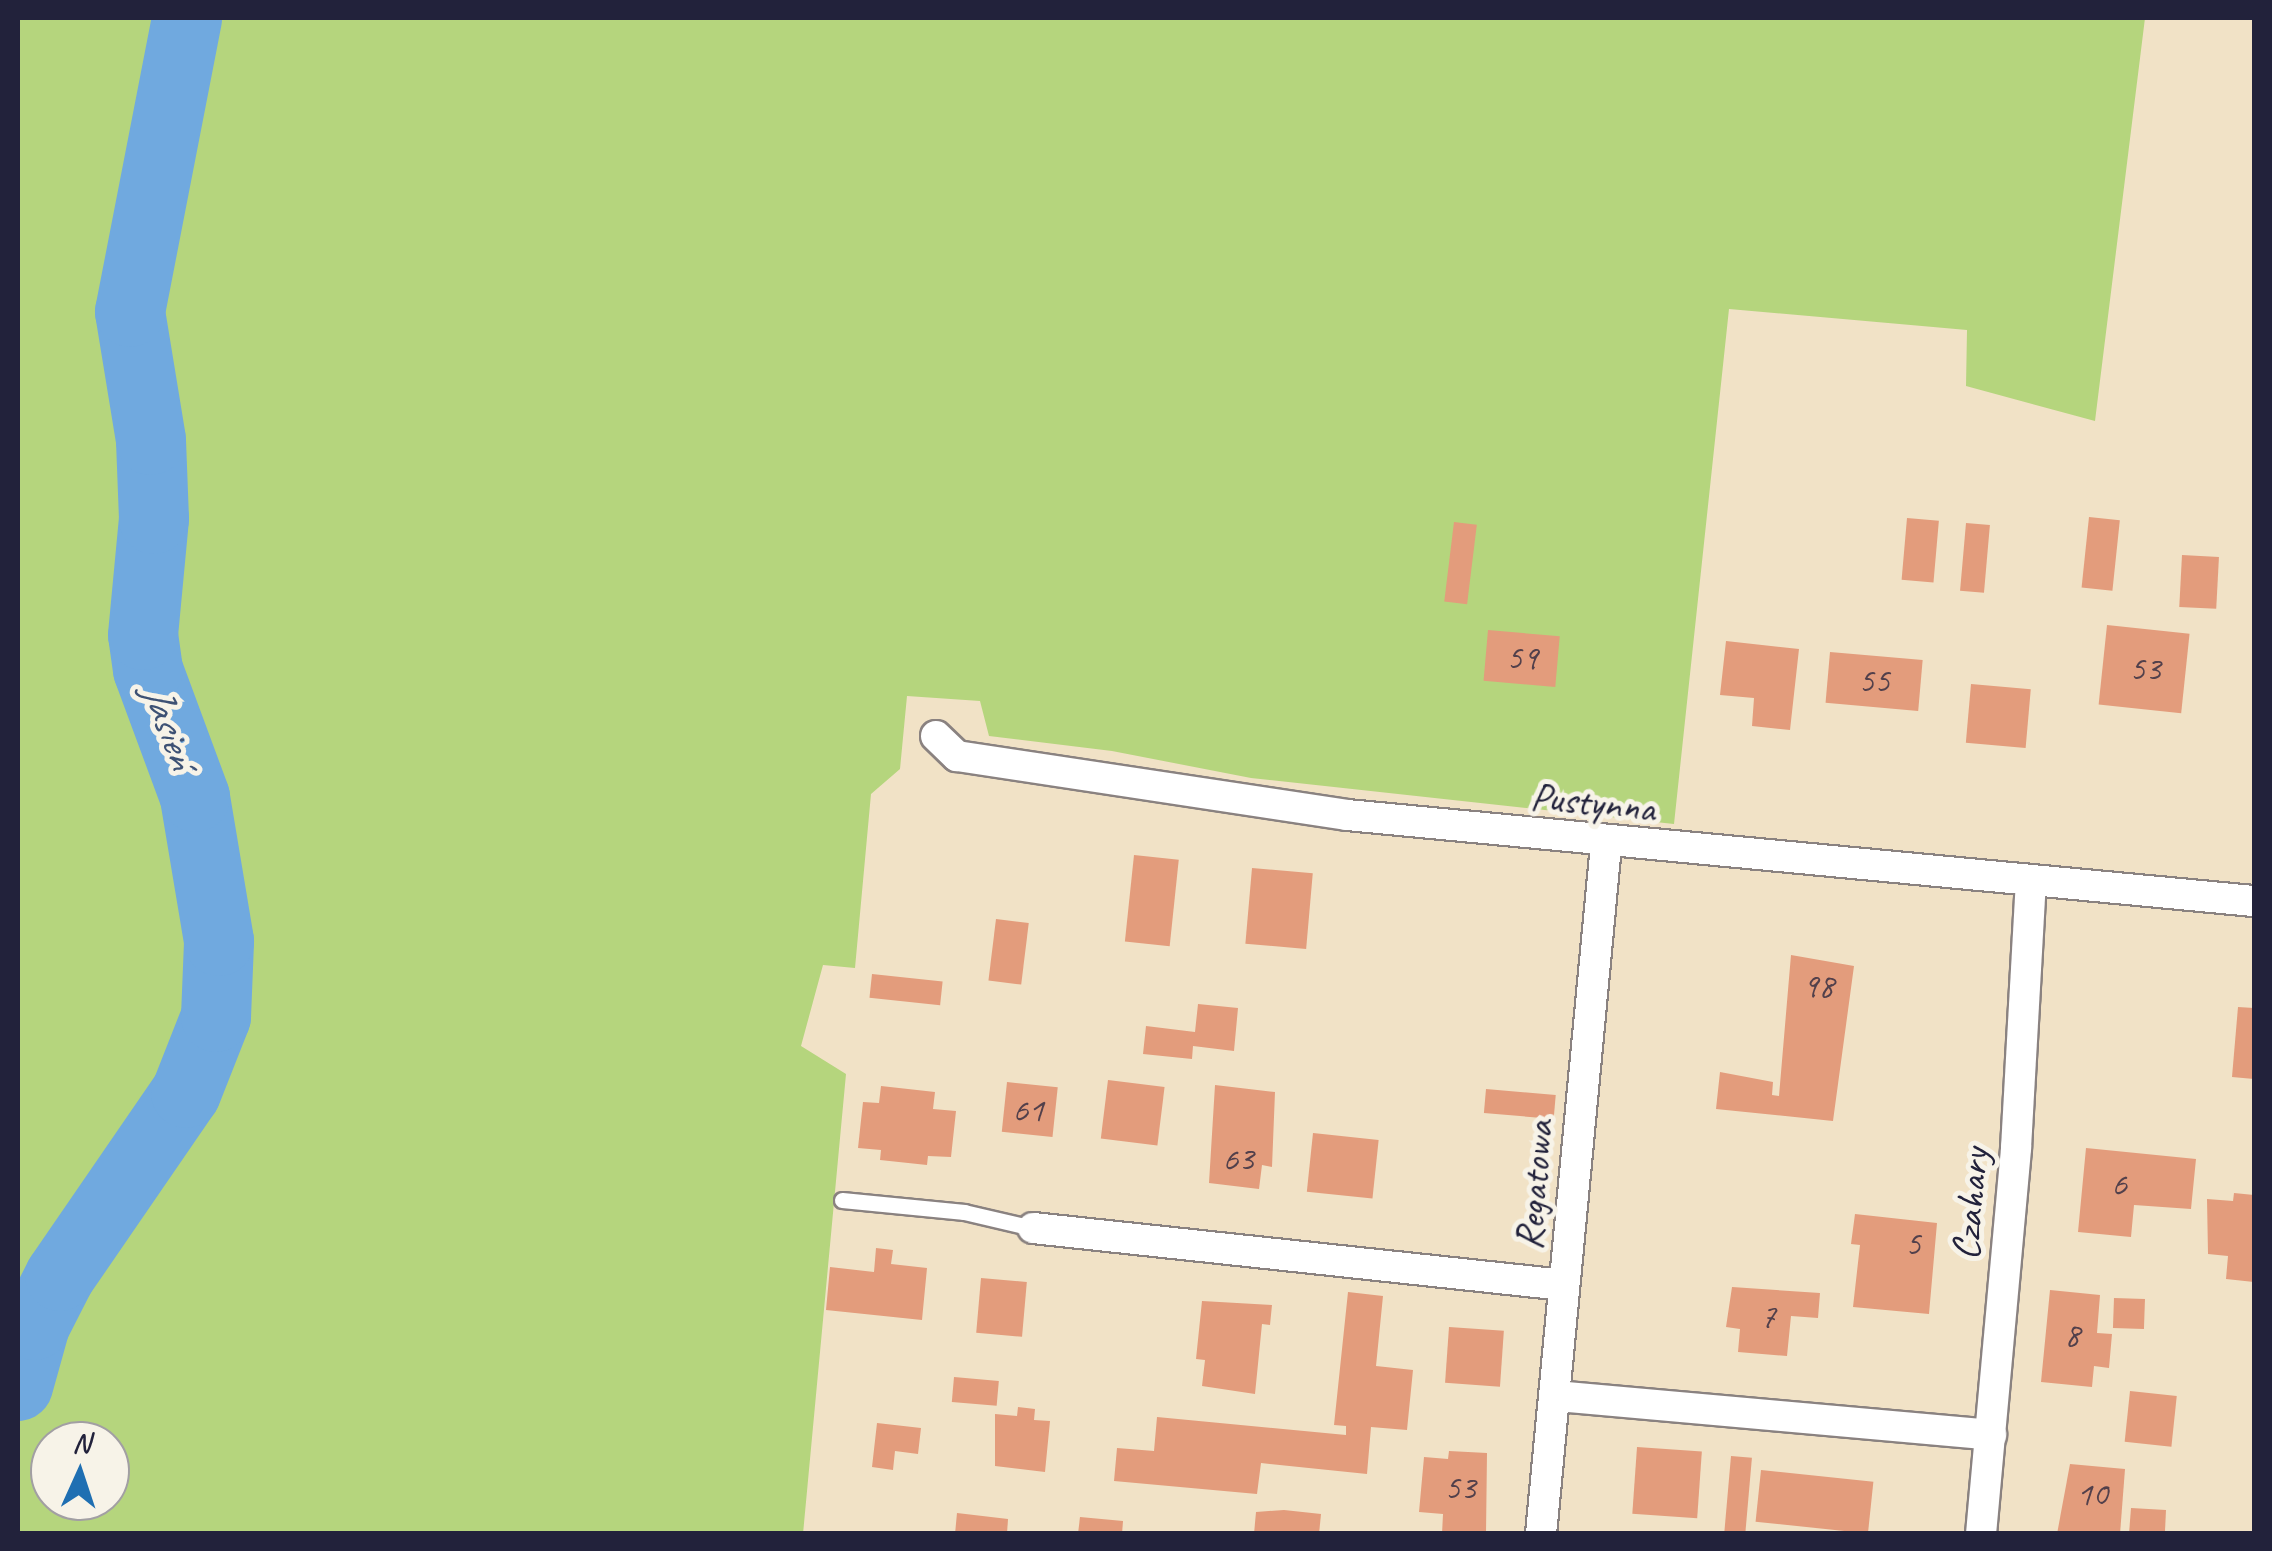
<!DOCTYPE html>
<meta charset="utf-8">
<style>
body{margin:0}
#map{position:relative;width:2272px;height:1551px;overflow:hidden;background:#f1e2c6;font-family:Caveat,sans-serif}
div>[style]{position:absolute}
.green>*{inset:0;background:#b5d57d}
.river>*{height:70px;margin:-35px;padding:0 35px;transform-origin:35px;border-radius:35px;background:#70a9df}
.building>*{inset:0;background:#e39c7c;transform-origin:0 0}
.roads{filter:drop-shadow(2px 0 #8a8280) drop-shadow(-2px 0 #8a8280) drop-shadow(0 2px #8a8280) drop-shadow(0 -2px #8a8280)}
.service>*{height:15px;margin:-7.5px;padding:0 7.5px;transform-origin:7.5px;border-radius:7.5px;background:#fff}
.minor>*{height:30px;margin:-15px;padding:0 15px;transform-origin:15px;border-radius:15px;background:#fff}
span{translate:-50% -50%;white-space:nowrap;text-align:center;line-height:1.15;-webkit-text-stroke:10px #f7f3e8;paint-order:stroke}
.number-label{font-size:35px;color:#52404b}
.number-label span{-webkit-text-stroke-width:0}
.street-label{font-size:40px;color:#22223b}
.water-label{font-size:42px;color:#3d5174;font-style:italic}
.frame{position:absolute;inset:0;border:20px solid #22223b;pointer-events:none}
.north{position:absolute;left:30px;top:1421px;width:100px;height:100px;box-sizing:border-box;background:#f7f3e8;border:2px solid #a29fa3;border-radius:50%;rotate:3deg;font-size:28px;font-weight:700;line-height:40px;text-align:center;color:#22223b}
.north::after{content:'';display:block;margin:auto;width:35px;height:45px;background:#1f6fb2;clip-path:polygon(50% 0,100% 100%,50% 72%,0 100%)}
</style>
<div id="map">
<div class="green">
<i style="clip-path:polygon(evenodd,18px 18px,2145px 18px,2095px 421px,1966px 386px,1967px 330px,1729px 309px,1674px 824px,1251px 778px,1112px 751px,989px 736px,980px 701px,907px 696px,900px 769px,871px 794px,855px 968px,823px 965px,801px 1046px,846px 1074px,803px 1534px,18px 1533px,18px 18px,50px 1441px,110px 1441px,110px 1501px,50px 1501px,50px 1441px)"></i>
</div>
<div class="river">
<i style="left:18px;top:1386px;width:63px;rotate:-74.4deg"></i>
<i style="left:35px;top:1325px;width:55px;rotate:-63deg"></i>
<i style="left:60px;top:1276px;width:222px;rotate:-55.5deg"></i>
<i style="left:186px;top:1093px;width:82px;rotate:-68.5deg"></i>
<i style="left:216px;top:1017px;width:76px;rotate:-87.7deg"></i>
<i style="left:219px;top:941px;width:146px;rotate:-99.5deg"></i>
<i style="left:195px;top:797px;width:135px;rotate:-110.3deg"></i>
<i style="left:148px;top:670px;width:35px;rotate:-98deg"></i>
<i style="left:143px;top:635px;width:117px;rotate:-84.6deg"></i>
<i style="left:154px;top:519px;width:79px;rotate:-92.2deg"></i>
<i style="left:151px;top:440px;width:130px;rotate:-99.3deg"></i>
<i style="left:130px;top:312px;width:299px;rotate:-79deg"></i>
</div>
<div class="building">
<i style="left:2089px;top:517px;width:31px;height:71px;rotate:6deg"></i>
<i style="left:1907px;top:518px;width:32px;height:62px;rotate:5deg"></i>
<i style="left:1454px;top:522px;width:23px;height:80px;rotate:7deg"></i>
<i style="left:1966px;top:523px;width:24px;height:68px;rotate:5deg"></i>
<i style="left:2182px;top:555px;width:37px;height:52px;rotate:3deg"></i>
<i style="left:2107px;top:625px;width:83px;height:80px;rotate:6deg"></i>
<i style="left:1488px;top:630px;width:72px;height:51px;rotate:5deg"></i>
<i style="clip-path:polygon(1726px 641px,1799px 649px,1790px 730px,1752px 726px,1754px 698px,1720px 695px)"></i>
<i style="left:1830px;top:652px;width:93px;height:51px;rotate:5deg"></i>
<i style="left:1971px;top:684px;width:60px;height:59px;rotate:5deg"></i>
<i style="left:1134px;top:855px;width:45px;height:87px;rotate:6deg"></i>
<i style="left:1252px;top:868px;width:61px;height:76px;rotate:5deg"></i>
<i style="left:996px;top:919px;width:33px;height:62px;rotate:7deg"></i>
<i style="clip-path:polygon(1791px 955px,1854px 966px,1833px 1121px,1716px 1109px,1720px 1072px,1773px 1082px,1772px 1095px,1779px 1096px)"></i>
<i style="left:872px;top:974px;width:71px;height:24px;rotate:6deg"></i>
<i style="clip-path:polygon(1198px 1004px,1238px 1008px,1234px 1051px,1193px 1046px,1192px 1059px,1143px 1054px,1146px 1026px,1195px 1032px)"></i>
<i style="clip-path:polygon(2238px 1007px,2254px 1008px,2254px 1079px,2232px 1077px)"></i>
<i style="left:1108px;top:1080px;width:57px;height:59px;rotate:7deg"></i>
<i style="left:1007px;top:1082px;width:51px;height:50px;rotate:6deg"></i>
<i style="clip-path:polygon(1215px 1085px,1275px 1092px,1272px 1167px,1262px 1165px,1259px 1189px,1209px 1183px)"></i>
<i style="clip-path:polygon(881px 1086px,935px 1092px,933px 1109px,956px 1111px,951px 1157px,928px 1156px,927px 1165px,880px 1160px,881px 1150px,858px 1148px,863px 1102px,879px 1103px)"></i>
<i style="left:1486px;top:1089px;width:70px;height:24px;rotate:5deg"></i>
<i style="left:1313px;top:1133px;width:66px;height:59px;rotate:6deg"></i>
<i style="clip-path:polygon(2086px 1148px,2196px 1159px,2191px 1209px,2134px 1205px,2131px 1237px,2078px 1232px)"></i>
<i style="clip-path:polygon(2234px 1193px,2254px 1195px,2254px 1282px,2226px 1279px,2228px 1256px,2208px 1254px,2207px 1199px,2233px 1201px)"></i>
<i style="clip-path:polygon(1855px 1214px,1937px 1223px,1929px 1314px,1853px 1307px,1860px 1245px,1851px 1244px)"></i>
<i style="clip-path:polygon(876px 1248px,893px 1250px,891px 1264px,927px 1268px,922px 1320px,826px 1310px,830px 1267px,874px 1272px)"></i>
<i style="left:981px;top:1278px;width:46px;height:55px;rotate:5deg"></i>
<i style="clip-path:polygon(1732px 1287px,1820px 1293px,1818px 1318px,1791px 1316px,1787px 1356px,1738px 1352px,1740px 1329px,1726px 1327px)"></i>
<i style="clip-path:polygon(2050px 1290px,2100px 1295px,2097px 1333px,2112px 1334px,2109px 1368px,2094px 1366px,2092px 1387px,2041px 1382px)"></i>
<i style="clip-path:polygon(1348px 1292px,1383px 1296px,1376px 1366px,1413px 1370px,1407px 1430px,1371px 1427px,1367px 1474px,1261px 1463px,1257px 1494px,1114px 1481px,1117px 1448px,1154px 1451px,1157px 1417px,1346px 1435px,1346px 1426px,1334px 1425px)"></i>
<i style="left:2114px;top:1298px;width:31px;height:30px;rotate:2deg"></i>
<i style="clip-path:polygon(1202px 1301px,1272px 1305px,1270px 1325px,1262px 1324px,1255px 1394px,1202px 1386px,1205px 1360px,1196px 1359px)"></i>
<i style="left:1449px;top:1327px;width:55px;height:56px;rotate:4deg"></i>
<i style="left:954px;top:1377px;width:45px;height:25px;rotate:5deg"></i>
<i style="left:2130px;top:1391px;width:47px;height:51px;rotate:6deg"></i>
<i style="clip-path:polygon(1018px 1407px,1035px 1409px,1034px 1420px,1050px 1421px,1045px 1472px,995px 1466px,995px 1414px,1017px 1416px)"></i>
<i style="clip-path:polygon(877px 1423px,921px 1428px,918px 1454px,895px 1451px,893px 1470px,872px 1467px)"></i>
<i style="left:1637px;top:1447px;width:65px;height:67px;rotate:4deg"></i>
<i style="clip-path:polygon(1449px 1451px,1487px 1453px,1486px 1534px,1442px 1534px,1443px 1514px,1419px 1512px,1424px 1457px,1448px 1459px)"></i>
<i style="left:1731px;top:1456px;width:21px;height:78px;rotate:5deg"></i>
<i style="clip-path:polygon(2070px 1464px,2125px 1469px,2120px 1534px,2057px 1534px)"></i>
<i style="left:1761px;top:1470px;width:113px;height:52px;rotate:6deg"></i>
<i style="clip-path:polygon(2131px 1508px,2166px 1510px,2165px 1531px,2129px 1534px)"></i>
<i style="clip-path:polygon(1284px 1510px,1321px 1514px,1319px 1534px,1254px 1534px,1256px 1512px)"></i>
<i style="clip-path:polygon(957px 1513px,1008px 1519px,1007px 1534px,955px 1534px)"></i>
<i style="clip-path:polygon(1080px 1517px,1123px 1521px,1122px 1534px,1078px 1534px)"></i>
</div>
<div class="roads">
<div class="service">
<i style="left:842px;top:1200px;width:123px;rotate:5.6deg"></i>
<i style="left:964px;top:1212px;width:71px;rotate:13.1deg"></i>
</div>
<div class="minor">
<i style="left:936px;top:736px;width:29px;rotate:44deg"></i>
<i style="left:957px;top:756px;width:394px;rotate:8.6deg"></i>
<i style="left:1347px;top:815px;width:911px;rotate:5.42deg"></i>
<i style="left:1033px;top:1228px;width:534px;rotate:6.13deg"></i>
<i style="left:1556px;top:1396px;width:437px;rotate:5.1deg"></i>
<i style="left:1541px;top:1534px;width:692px;rotate:-84.61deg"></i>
<i style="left:1981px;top:1534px;width:388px;rotate:-84.8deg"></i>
<i style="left:2016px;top:1148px;width:267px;rotate:-86.8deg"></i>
</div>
</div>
<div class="number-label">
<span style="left:1522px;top:658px">59</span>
<span style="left:2145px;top:669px">53</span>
<span style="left:1874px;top:681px">55</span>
<span style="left:1818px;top:986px">98</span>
<span style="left:1028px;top:1110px">61</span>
<span style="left:1238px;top:1159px">63</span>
<span style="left:2119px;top:1184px">6</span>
<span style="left:1913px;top:1244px">5</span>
<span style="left:1768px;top:1316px">7</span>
<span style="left:2072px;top:1335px">8</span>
<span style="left:1460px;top:1488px">53</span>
<span style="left:2092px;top:1494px">10</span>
</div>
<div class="street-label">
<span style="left:1593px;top:802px;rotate:6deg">Pustynna</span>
<span style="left:1534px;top:1185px;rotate:-85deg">Regatowa</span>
<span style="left:1970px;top:1204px;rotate:-85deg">Czahary</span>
</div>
<div class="water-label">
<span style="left:169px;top:726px;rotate:70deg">Jasień</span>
</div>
<div class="frame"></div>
<div class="north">N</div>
</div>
